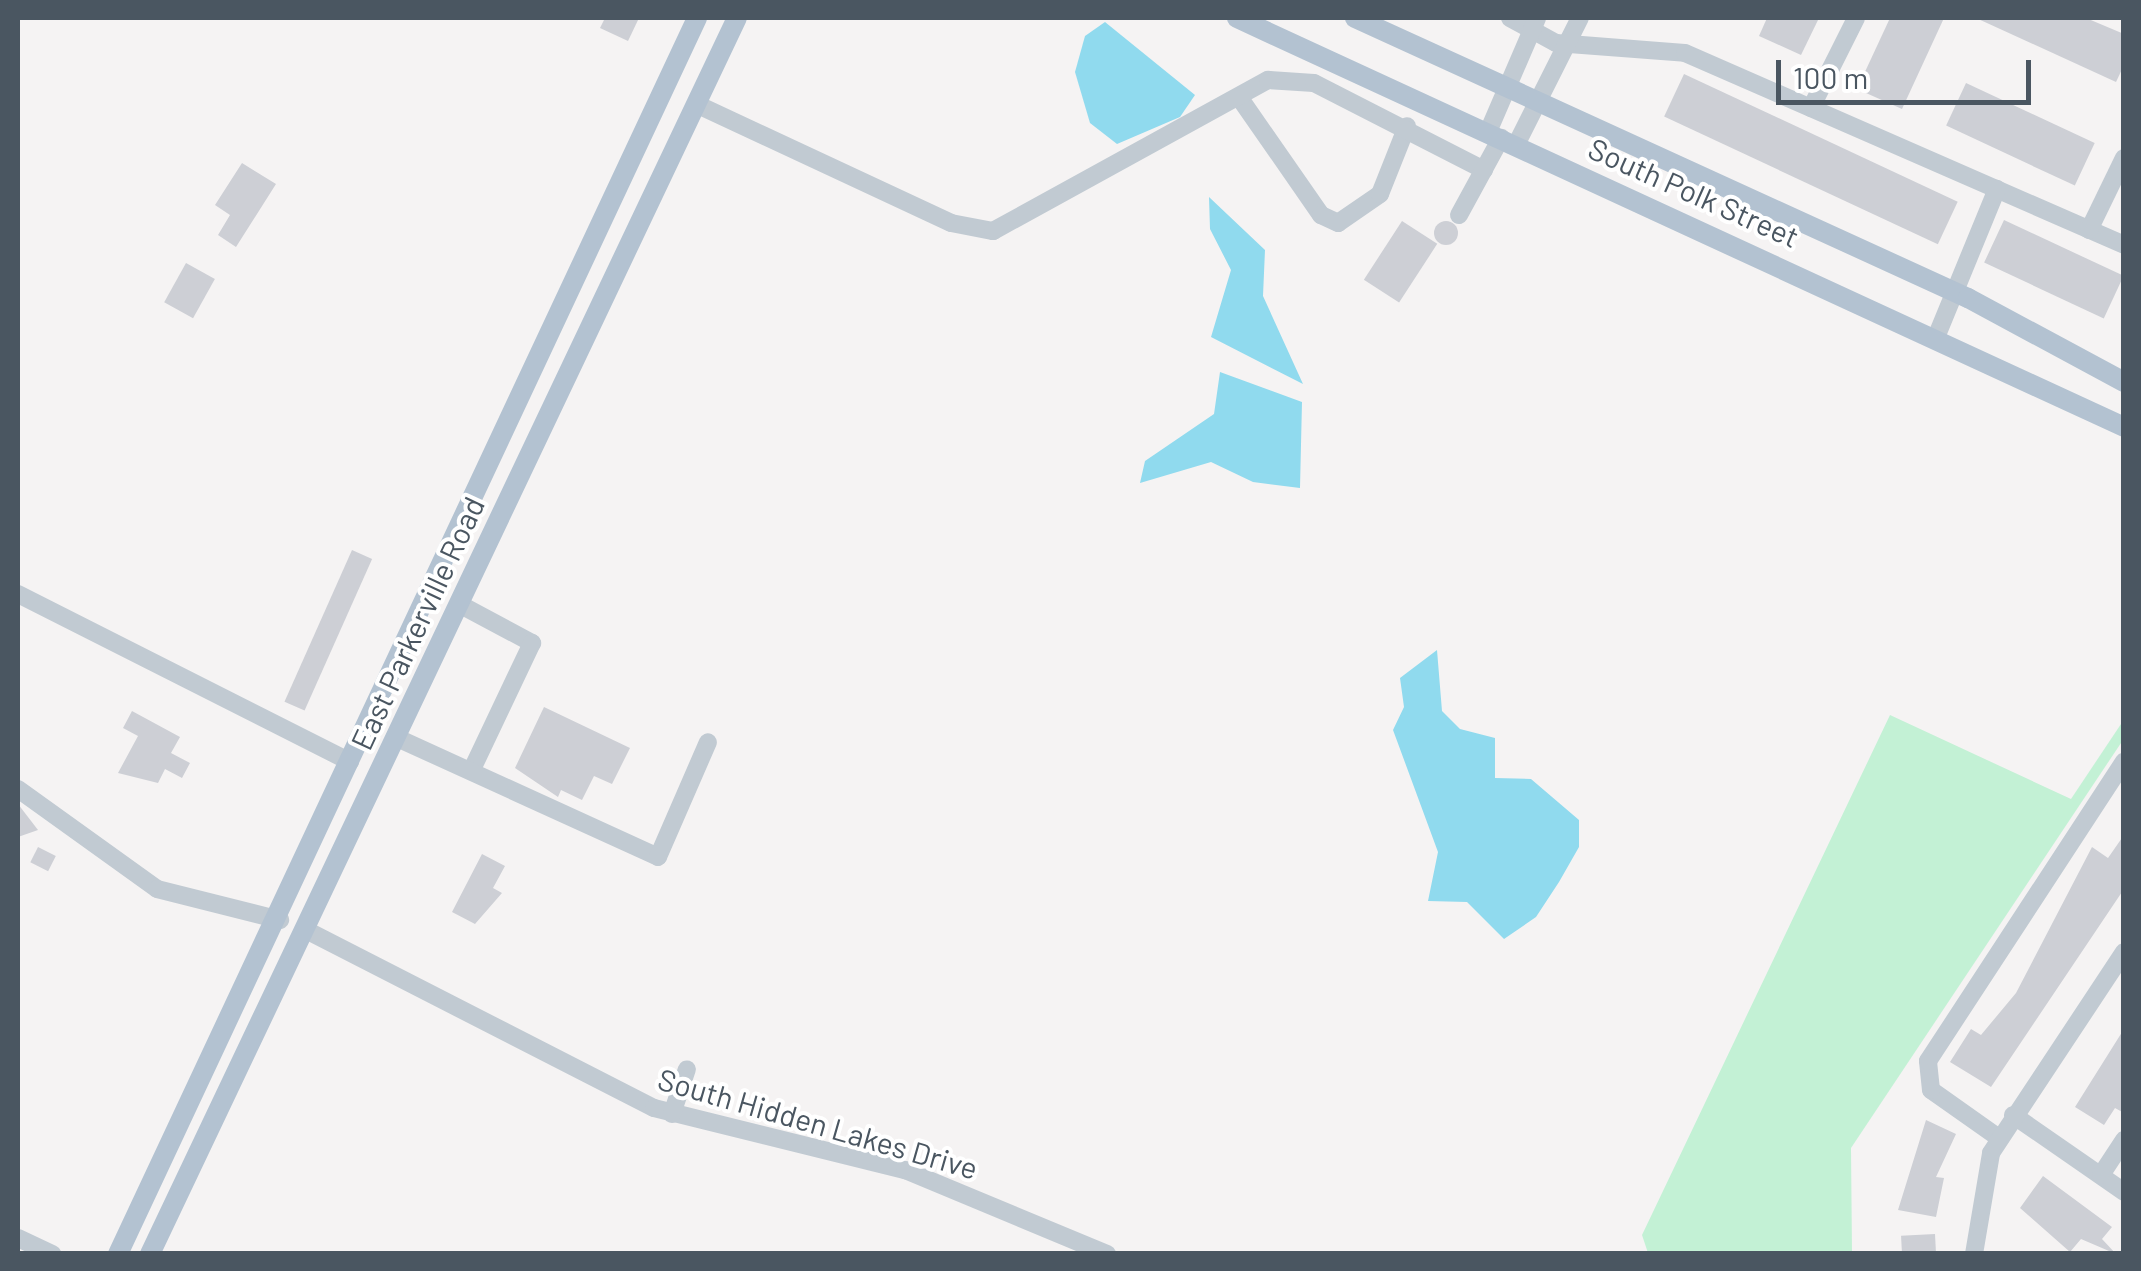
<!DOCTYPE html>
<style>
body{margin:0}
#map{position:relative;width:2141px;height:1271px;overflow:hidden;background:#f5f3f3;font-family:Barlow,sans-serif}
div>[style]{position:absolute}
.green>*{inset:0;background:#c3f1d5}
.water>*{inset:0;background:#90daee}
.building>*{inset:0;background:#cdcfd5;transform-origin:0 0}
.round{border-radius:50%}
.minor>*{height:18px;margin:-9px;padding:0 9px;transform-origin:9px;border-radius:9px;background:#c1cad2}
.major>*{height:20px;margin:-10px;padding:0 10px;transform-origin:10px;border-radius:10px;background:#b3c2d1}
span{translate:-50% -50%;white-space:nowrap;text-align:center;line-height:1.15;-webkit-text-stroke:8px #fff;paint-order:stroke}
.street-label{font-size:30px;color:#4a5661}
.frame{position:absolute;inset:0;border:20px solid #4a5661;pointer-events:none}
.scale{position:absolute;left:1776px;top:60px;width:255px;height:45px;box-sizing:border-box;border:5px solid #4a5661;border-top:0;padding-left:12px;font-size:30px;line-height:35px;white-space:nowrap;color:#4a5661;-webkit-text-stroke:8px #fff;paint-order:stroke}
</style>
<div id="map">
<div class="green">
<i style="clip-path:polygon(1890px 715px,2071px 799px,2123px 721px,2123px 740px,1851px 1148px,1852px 1253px,1648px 1253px,1642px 1235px)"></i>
</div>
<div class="water">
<i style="clip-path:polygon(1105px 22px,1195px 95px,1180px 117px,1117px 144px,1090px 123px,1075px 72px,1085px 36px)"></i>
<i style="clip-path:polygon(1209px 197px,1265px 250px,1263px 296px,1303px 384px,1211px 337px,1231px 270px,1210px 229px)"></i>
<i style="clip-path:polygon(1220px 372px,1302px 402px,1300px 488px,1253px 482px,1211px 462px,1140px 483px,1145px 461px,1214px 414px)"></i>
<i style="clip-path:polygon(1437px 650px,1442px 711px,1460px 729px,1495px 738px,1495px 778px,1531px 779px,1579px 820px,1579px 847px,1559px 882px,1536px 917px,1504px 939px,1467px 902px,1428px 901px,1438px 852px,1393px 730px,1404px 707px,1400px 678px)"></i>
</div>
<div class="building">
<i style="clip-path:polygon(605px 18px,639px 18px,628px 41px,600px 28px)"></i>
<i style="clip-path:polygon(1767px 18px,1819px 18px,1801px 55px,1759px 36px)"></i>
<i style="clip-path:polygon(1890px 18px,1944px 18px,1902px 109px,1857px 89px)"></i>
<i style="clip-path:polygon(1976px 18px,2086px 18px,2124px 34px,2124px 65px,2116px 82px)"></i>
<i style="left:1684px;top:74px;width:302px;height:47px;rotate:25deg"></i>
<i style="left:1966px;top:83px;width:142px;height:47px;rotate:25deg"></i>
<i style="clip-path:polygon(242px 163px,276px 184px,236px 247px,218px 235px,230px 215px,215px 205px)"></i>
<i style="left:2004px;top:220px;width:132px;height:47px;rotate:25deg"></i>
<i class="round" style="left:1434px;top:221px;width:24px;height:24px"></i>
<i style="left:1402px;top:221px;width:42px;height:70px;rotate:33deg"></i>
<i style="left:186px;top:263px;width:33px;height:45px;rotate:29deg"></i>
<i style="left:352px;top:550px;width:22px;height:166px;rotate:24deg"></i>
<i style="clip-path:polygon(544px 707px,630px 748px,612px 784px,594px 776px,582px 800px,561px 790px,558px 797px,515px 768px)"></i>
<i style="clip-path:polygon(132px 711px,180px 737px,171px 753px,190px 763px,182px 778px,165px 769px,158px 783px,118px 773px,138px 736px,123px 728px)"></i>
<i style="clip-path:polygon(18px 804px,38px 830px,18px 837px)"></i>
<i style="clip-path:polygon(2124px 835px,2124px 889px,1991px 1087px,1950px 1062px,1971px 1029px,1981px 1035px,2016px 993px,2092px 847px,2108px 858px)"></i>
<i style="left:38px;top:847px;width:20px;height:17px;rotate:27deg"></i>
<i style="clip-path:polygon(482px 854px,505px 866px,493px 888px,502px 893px,475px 924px,452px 912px)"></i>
<i style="clip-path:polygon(2124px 1029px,2124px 1113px,2115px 1108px,2104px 1125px,2075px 1107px)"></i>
<i style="clip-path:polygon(1926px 1120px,1956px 1134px,1936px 1177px,1944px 1178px,1936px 1217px,1898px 1210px)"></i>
<i style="clip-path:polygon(2043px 1176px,2112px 1227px,2102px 1239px,2116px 1254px,2081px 1239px,2070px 1252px,2020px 1208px)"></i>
<i style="left:1935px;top:1234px;width:20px;height:34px;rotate:87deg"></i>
</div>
<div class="minor">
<i style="left:1510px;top:18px;width:52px;rotate:28.5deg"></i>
<i style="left:1556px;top:43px;width:129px;rotate:4.4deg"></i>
<i style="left:1685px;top:53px;width:479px;rotate:23.6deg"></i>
<i style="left:1239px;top:97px;width:144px;rotate:55.2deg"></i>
<i style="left:1321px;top:215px;width:19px;rotate:25deg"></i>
<i style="left:1338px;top:223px;width:51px;rotate:-34.6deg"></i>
<i style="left:1380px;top:194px;width:73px;rotate:-68.3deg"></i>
<i style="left:696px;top:104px;width:281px;rotate:25deg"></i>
<i style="left:951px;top:223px;width:43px;rotate:10.8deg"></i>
<i style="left:993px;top:231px;width:314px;rotate:-28.8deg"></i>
<i style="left:1268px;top:80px;width:46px;rotate:3.7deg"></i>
<i style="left:1314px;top:83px;width:191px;rotate:27.1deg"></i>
<i style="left:1811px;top:108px;width:101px;rotate:-63.4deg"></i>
<i style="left:1488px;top:132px;width:124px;rotate:-66.7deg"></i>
<i style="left:1516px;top:145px;width:142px;rotate:-63.3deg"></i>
<i style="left:1459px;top:215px;width:88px;rotate:-61.4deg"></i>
<i style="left:2089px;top:230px;width:80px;rotate:-64.1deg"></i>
<i style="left:1937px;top:335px;width:158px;rotate:-67.7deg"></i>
<i style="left:18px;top:594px;width:372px;rotate:26.8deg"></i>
<i style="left:459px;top:604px;width:83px;rotate:28.1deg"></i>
<i style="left:532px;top:643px;width:137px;rotate:115.4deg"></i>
<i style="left:395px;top:737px;width:289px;rotate:24.5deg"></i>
<i style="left:658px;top:857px;width:125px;rotate:-66.5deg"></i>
<i style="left:18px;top:789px;width:171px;rotate:35.7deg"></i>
<i style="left:157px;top:889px;width:127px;rotate:14.1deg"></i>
<i style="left:304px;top:929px;width:393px;rotate:27.1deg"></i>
<i style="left:654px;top:1108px;width:259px;rotate:13.9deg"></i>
<i style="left:905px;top:1170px;width:219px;rotate:22.6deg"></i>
<i style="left:672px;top:1114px;width:47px;rotate:-71.6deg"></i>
<i style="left:2013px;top:1115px;width:135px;rotate:34.7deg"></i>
<i style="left:1999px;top:1138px;width:83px;rotate:-144.8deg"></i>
<i style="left:1931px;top:1090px;width:29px;rotate:-96deg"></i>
<i style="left:1928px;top:1061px;width:358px;rotate:-56.8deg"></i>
<i style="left:2101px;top:1175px;width:42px;rotate:-56.7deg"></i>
<i style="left:18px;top:1238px;width:38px;rotate:25deg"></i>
<i style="left:1974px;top:1254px;width:102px;rotate:-80.4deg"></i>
<i style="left:1991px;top:1153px;width:241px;rotate:-56.5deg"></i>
</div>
<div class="major">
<i style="left:1237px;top:18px;width:977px;rotate:24.75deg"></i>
<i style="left:1355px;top:18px;width:674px;rotate:24.55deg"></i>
<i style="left:1968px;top:298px;width:177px;rotate:28.3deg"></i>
<i style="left:118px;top:1254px;width:1365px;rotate:-64.9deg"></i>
<i style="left:150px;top:1254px;width:1368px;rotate:-64.6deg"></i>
</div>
<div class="street-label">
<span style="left:1694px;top:192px;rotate:24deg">South Polk Street</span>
<span style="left:417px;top:623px;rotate:-65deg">East Parkerville Road</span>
<span style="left:818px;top:1123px;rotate:16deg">South Hidden Lakes Drive</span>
</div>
<div class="frame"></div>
<div class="scale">100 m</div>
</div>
